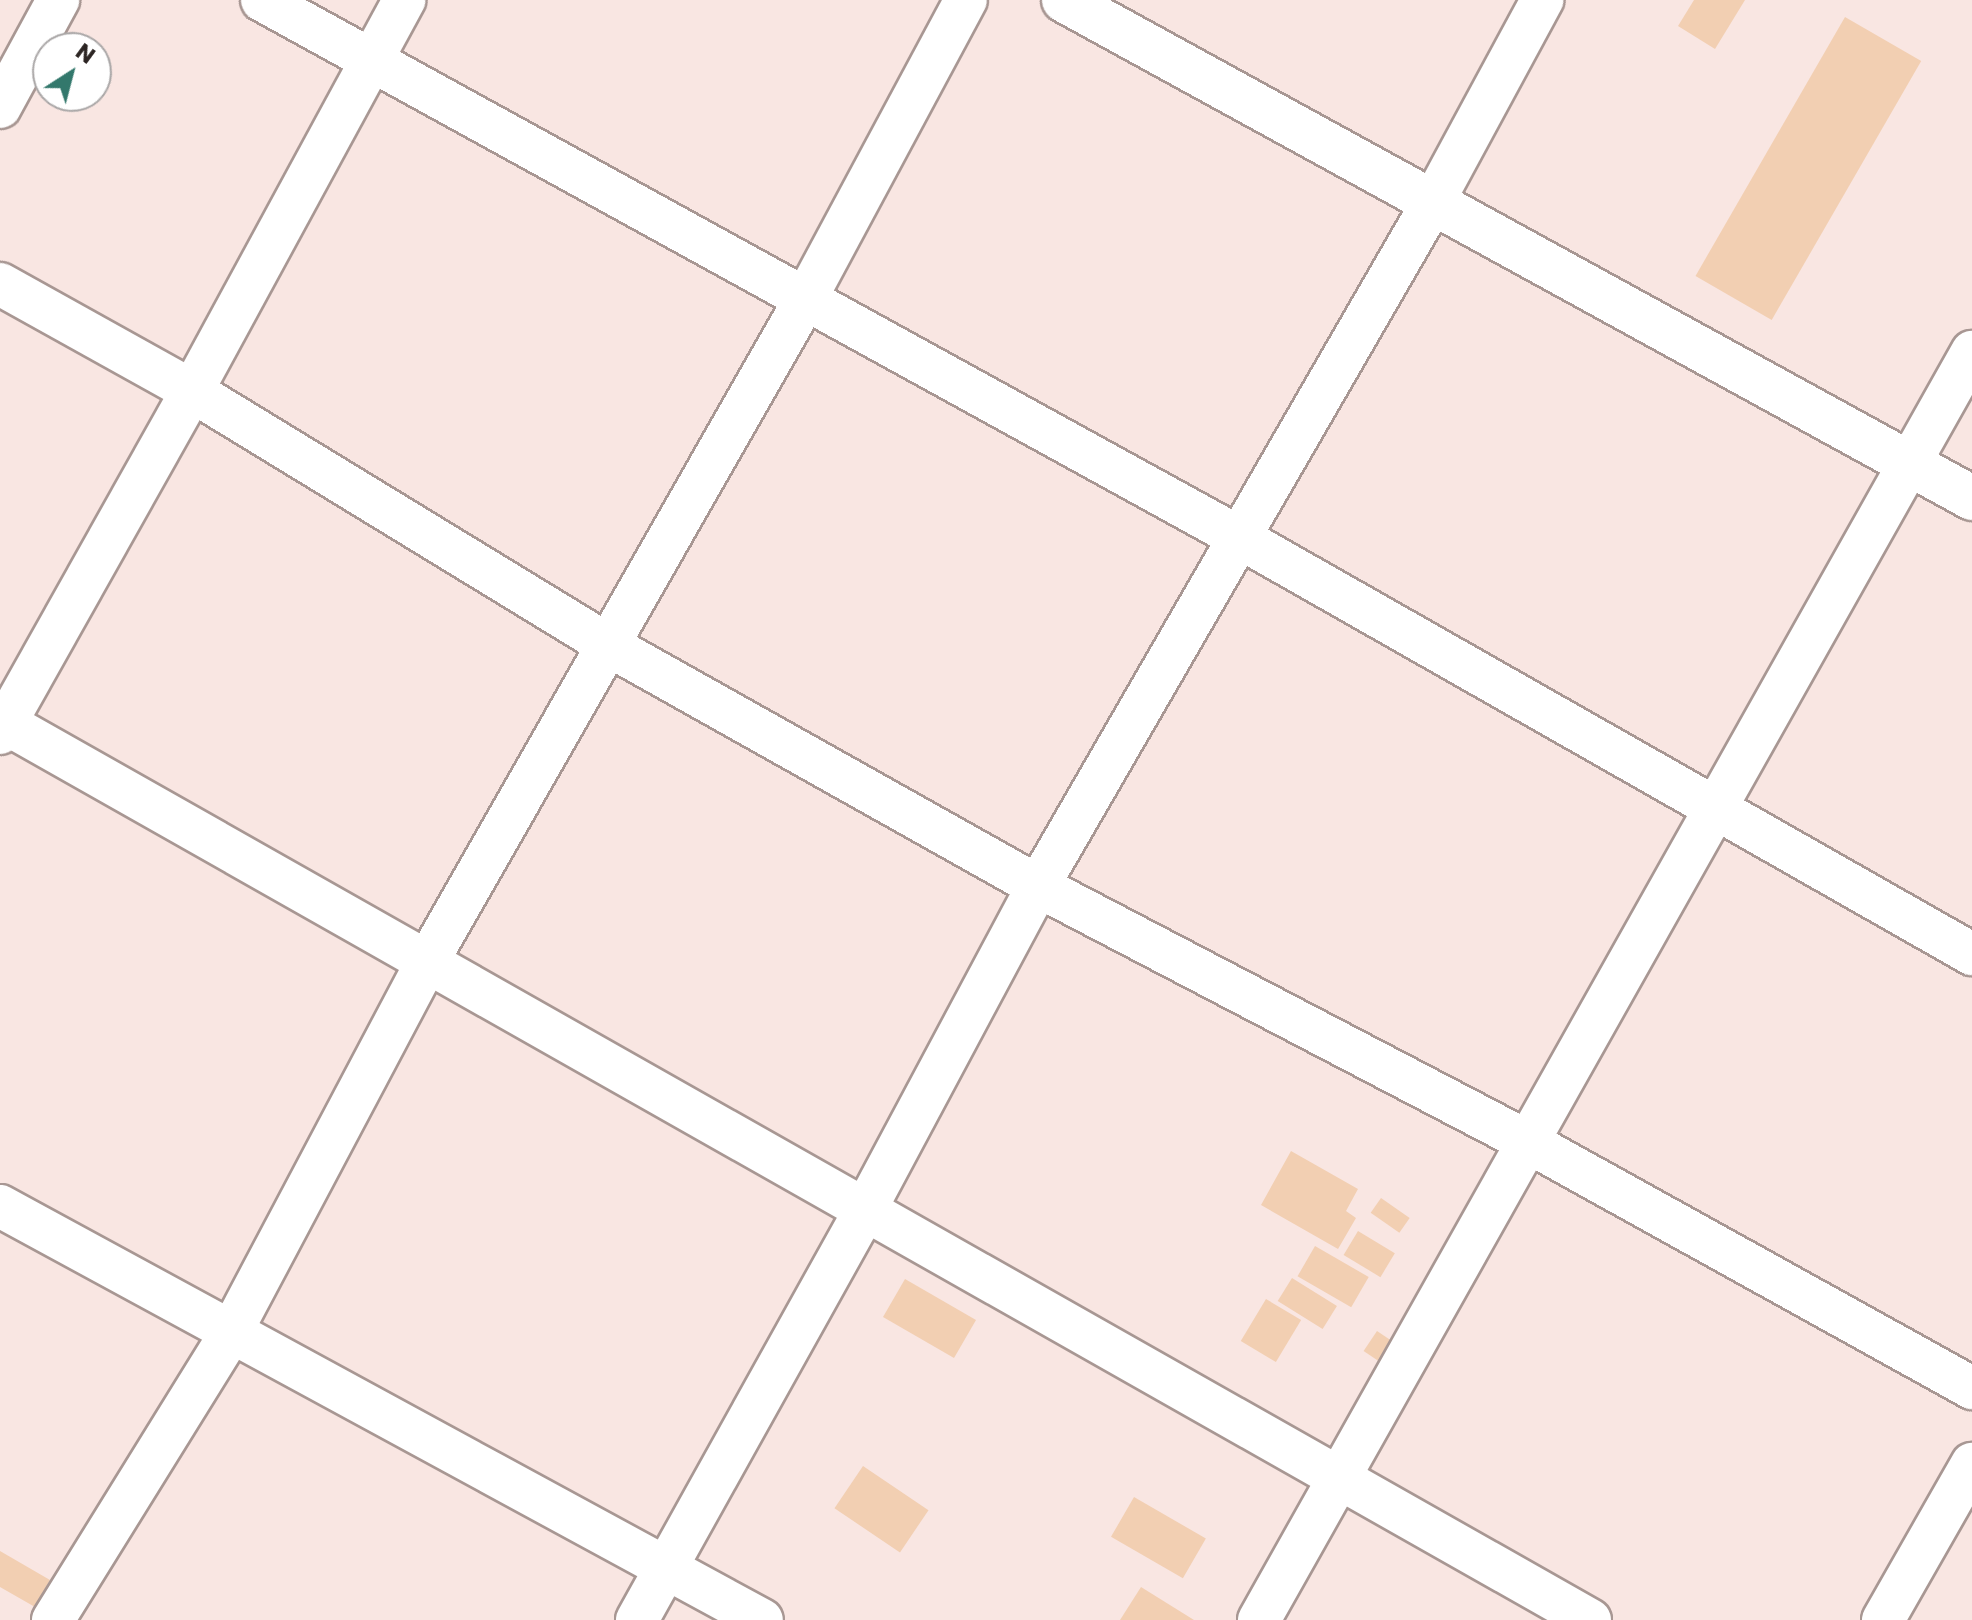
<!DOCTYPE html>
<style>
body{margin:0}
#map{position:relative;width:1972px;height:1620px;overflow:hidden;background:#f9e6e2;font-family:Poppins,sans-serif}
div>[style]{position:absolute}
.building>*{inset:0;background:#f2cfb2;transform-origin:0 0}
.roads{filter:drop-shadow(2px 0 #a89793) drop-shadow(-2px 0 #a89793) drop-shadow(0 2px #a89793) drop-shadow(0 -2px #a89793)}
.street>*{height:42px;margin:-21px;padding:0 21px;transform-origin:21px;border-radius:21px;background:#fff}
.secondary>*{height:44px;margin:-22px;padding:0 22px;transform-origin:22px;border-radius:22px;background:#fff}
span{translate:-50% -50%;white-space:nowrap;text-align:center;line-height:1.15;-webkit-text-stroke:6px #fff;paint-order:stroke}
.north{position:absolute;left:32px;top:32px;width:80px;height:80px;box-sizing:border-box;background:#fff;border:2px solid #aaa7a7;border-radius:50%;rotate:36deg;font-size:22px;font-weight:700;line-height:32px;text-align:center;color:#2b2422}
.north::after{content:'';display:block;margin:auto;width:28px;height:36px;background:#33786c;clip-path:polygon(50% 0,100% 100%,50% 72%,0 100%)}
</style>
<div id="map">
<div class="building">
<i style="clip-path:polygon(1694px 0,1745px 0,1715px 49px,1678px 26px)"></i>
<i style="left:1845px;top:17px;width:88px;height:299px;rotate:30deg"></i>
<i style="clip-path:polygon(1291px 1151px,1358px 1189px,1346px 1211px,1356px 1218px,1338px 1249px,1261px 1205px)"></i>
<i style="left:1381px;top:1198px;width:35px;height:18px;rotate:35deg"></i>
<i style="left:1358px;top:1231px;width:43px;height:28px;rotate:31deg"></i>
<i style="left:1315px;top:1246px;width:62px;height:35px;rotate:30deg"></i>
<i style="left:1292px;top:1278px;width:53px;height:27px;rotate:32deg"></i>
<i style="left:905px;top:1279px;width:82px;height:44px;rotate:30deg"></i>
<i style="left:1266px;top:1299px;width:41px;height:49px;rotate:31deg"></i>
<i style="left:1377px;top:1331px;width:18px;height:24px;rotate:34deg"></i>
<i style="left:863px;top:1466px;width:79px;height:51px;rotate:34deg"></i>
<i style="left:1134px;top:1497px;width:83px;height:46px;rotate:30deg"></i>
<i style="clip-path:polygon(0 1551px,50px 1580px,35px 1607px,0 1587px)"></i>
<i style="clip-path:polygon(1141px 1587px,1194px 1620px,1120px 1620px)"></i>
</div>
<div class="roads">
<div class="street">
<i style="left:262px;top:0;width:1118px;rotate:28.81deg"></i>
<i style="left:1242px;top:539px;width:840px;rotate:29.62deg"></i>
<i style="left:0;top:107px;width:122px;rotate:-61.5deg"></i>
<i style="left:0;top:284px;width:220px;rotate:29.1deg"></i>
<i style="left:192px;top:391px;width:487px;rotate:31.4deg"></i>
<i style="left:608px;top:645px;width:493px;rotate:29.3deg"></i>
<i style="left:1038px;top:886px;width:553px;rotate:27.58deg"></i>
<i style="left:1528px;top:1142px;width:508px;rotate:28.99deg"></i>
<i style="left:0;top:720px;width:1827px;rotate:29.51deg"></i>
<i style="left:0;top:733px;width:392px;rotate:-60.7deg"></i>
<i style="left:192px;top:391px;width:445px;rotate:-61.5deg"></i>
<i style="left:0;top:1206px;width:867px;rotate:28.52deg"></i>
<i style="left:53px;top:1620px;width:336px;rotate:-58.2deg"></i>
<i style="left:230px;top:1334px;width:421px;rotate:-62.1deg"></i>
<i style="left:427px;top:962px;width:765px;rotate:-60.28deg"></i>
<i style="left:806px;top:298px;width:338px;rotate:-61.8deg"></i>
<i style="left:637px;top:1620px;width:469px;rotate:-60.9deg"></i>
<i style="left:865px;top:1210px;width:367px;rotate:-61.9deg"></i>
<i style="left:1038px;top:886px;width:790px;rotate:-59.99deg"></i>
<i style="left:1433px;top:202px;width:230px;rotate:-61.6deg"></i>
<i style="left:1259px;top:1620px;width:1455px;rotate:-60.65deg"></i>
<i style="left:1883px;top:1620px;width:180px;rotate:-60.3deg"></i>
</div>
<div class="secondary">
<i style="left:1064px;top:0;width:1036px;rotate:28.74deg"></i>
</div>
</div>
<div class="north">N</div>
</div>
